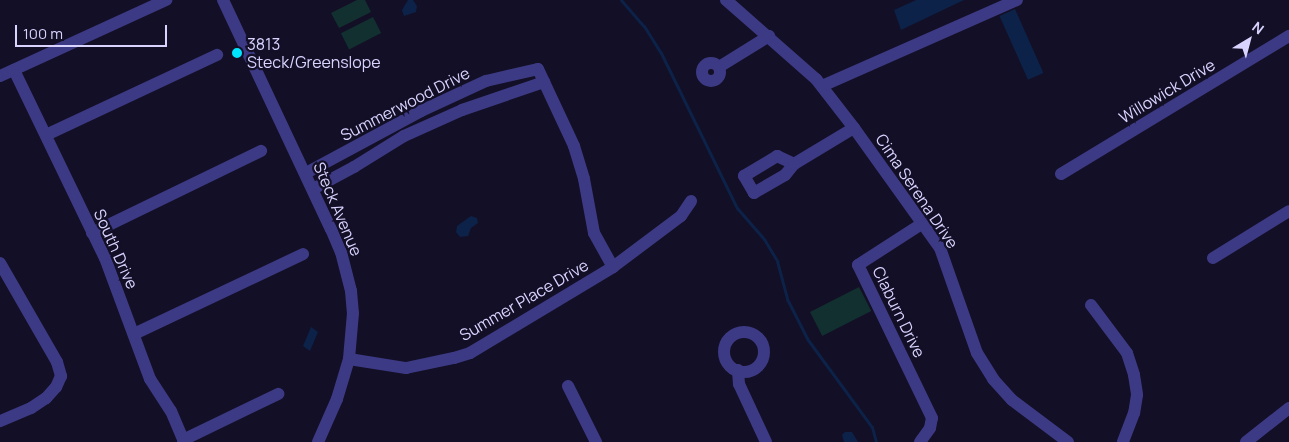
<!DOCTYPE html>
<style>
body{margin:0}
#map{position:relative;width:1289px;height:442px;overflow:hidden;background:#130f26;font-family:Manrope,sans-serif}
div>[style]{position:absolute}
.green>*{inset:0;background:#12302f;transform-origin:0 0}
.water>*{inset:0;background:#0c2248;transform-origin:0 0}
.stream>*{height:3px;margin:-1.5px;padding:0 1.5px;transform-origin:1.5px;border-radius:1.5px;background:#0c2248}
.minor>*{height:12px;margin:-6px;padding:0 6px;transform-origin:6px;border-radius:6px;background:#3d3a85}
.minor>.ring{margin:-6px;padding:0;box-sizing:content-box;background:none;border:12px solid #3d3a85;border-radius:50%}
.dots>*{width:14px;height:14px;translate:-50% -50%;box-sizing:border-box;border:2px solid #130f26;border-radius:50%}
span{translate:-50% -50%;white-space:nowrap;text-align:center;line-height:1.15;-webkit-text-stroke:4.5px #130f26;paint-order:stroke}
.poi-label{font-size:16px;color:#d9d4ff}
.left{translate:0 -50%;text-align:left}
.street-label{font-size:16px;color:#d9d4ff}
.north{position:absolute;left:1224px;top:15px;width:50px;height:50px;-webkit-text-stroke:4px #130f26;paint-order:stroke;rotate:37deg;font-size:14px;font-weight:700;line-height:20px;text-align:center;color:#d9d4ff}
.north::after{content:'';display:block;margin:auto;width:18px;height:22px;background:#d9d4ff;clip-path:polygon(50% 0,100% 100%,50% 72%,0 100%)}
.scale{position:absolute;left:15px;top:25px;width:152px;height:22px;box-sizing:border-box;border:2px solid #d9d4ff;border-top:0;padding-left:6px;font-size:15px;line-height:18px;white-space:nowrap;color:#d9d4ff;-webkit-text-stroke:4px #130f26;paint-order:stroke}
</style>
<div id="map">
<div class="green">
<i style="clip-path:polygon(357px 0,365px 0,371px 12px,339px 28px,331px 13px)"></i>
<i style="left:373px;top:17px;width:18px;height:36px;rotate:63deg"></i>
<i style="left:859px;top:287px;width:27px;height:55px;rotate:63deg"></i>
</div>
<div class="water">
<i style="clip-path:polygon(408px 0,413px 0,417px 6px,416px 12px,404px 16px,402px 10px)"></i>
<i style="clip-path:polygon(916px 0,964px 0,901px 30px,894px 10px)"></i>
<i style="left:1015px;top:9px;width:70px;height:17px;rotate:66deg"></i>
<i style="clip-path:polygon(471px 216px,477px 218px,478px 223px,471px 228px,468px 236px,460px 237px,456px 232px,457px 226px)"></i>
<i style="clip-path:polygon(311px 327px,318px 332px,310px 351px,303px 346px)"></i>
<i style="clip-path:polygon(845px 432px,852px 432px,858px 442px,844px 442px,842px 435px)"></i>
</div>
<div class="stream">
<i style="left:621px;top:0;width:35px;rotate:49deg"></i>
<i style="left:644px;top:26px;width:32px;rotate:58deg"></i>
<i style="left:661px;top:53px;width:173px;rotate:63.9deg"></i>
<i style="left:737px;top:208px;width:41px;rotate:48.9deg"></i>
<i style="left:764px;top:239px;width:26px;rotate:59deg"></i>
<i style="left:777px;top:261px;width:39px;rotate:75deg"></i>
<i style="left:787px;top:299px;width:46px;rotate:62.9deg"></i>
<i style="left:808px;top:340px;width:108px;rotate:53.7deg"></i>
<i style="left:872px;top:427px;width:16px;rotate:75deg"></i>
</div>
<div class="minor">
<i style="left:223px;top:0;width:253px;rotate:64.8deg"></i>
<i style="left:331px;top:229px;width:25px;rotate:67deg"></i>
<i style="left:341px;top:252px;width:40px;rotate:75.6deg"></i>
<i style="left:351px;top:291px;width:22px;rotate:85deg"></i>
<i style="left:353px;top:313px;width:46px;rotate:95deg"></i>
<i style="left:349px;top:359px;width:42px;rotate:106.7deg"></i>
<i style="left:337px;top:399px;width:47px;rotate:113.8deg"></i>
<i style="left:726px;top:0;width:120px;rotate:41.3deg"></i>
<i style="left:816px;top:79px;width:62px;rotate:52.2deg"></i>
<i style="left:854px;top:128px;width:148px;rotate:54.4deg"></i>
<i style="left:940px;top:248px;width:111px;rotate:70.6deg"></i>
<i style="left:977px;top:353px;width:31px;rotate:58deg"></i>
<i style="left:993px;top:379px;width:28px;rotate:48deg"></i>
<i style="left:1012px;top:400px;width:70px;rotate:36.9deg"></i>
<i class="ring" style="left:702px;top:63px;width:6px;height:6px"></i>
<i style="left:719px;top:67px;width:59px;rotate:-31.8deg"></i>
<i style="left:14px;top:70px;width:209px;rotate:64.2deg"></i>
<i style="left:105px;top:258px;width:129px;rotate:69.6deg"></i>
<i style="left:150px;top:379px;width:38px;rotate:57deg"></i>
<i style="left:171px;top:411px;width:34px;rotate:67deg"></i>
<i style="left:0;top:76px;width:183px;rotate:-24.6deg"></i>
<i style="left:822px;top:86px;width:213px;rotate:-23.8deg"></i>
<i style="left:46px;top:135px;width:189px;rotate:-25.1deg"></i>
<i style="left:794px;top:164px;width:14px;rotate:129deg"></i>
<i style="left:785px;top:175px;width:36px;rotate:150deg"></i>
<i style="left:754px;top:193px;width:20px;rotate:-120deg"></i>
<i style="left:744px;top:176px;width:39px;rotate:-31deg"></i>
<i style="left:777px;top:156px;width:19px;rotate:25deg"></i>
<i style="left:794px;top:164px;width:70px;rotate:-31deg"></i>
<i style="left:306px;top:173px;width:131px;rotate:-28.3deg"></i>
<i style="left:421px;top:111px;width:72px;rotate:-24.8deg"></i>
<i style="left:486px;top:81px;width:53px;rotate:-13deg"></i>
<i style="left:538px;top:69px;width:85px;rotate:64.9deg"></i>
<i style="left:574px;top:146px;width:34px;rotate:73deg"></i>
<i style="left:584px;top:179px;width:55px;rotate:79.5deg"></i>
<i style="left:594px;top:233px;width:39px;rotate:61deg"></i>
<i style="left:1061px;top:174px;width:267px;rotate:-31.2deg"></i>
<i style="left:313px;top:189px;width:47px;rotate:-28.2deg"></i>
<i style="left:354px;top:167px;width:59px;rotate:-31.8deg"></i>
<i style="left:404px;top:136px;width:64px;rotate:-24.1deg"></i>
<i style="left:462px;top:110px;width:87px;rotate:-18.9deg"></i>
<i style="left:92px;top:233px;width:188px;rotate:-25.9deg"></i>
<i style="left:1213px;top:258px;width:89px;rotate:-31.7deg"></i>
<i style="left:0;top:263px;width:114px;rotate:60.1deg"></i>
<i style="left:57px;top:362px;width:15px;rotate:74deg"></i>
<i style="left:61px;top:376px;width:12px;rotate:114deg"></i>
<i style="left:56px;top:387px;width:15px;rotate:132deg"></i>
<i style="left:46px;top:398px;width:18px;rotate:146deg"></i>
<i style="left:31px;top:408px;width:34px;rotate:157deg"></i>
<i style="left:1091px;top:305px;width:60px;rotate:53.1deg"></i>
<i style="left:1127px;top:353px;width:23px;rotate:72deg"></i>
<i style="left:1134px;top:375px;width:20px;rotate:81deg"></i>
<i style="left:1137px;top:395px;width:18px;rotate:99deg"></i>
<i style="left:1134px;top:413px;width:31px;rotate:111deg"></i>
<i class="ring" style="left:724px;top:332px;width:28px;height:28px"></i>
<i style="left:134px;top:334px;width:187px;rotate:-25.3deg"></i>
<i style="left:349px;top:359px;width:58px;rotate:9deg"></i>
<i style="left:406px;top:368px;width:49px;rotate:-11.8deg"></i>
<i style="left:454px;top:358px;width:17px;rotate:-17deg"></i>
<i style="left:470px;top:353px;width:167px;rotate:-31deg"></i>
<i style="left:613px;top:267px;width:85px;rotate:-36.9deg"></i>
<i style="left:681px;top:216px;width:18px;rotate:-56deg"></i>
<i style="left:738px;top:370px;width:14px;rotate:86deg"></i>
<i style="left:739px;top:384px;width:64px;rotate:65deg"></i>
<i style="left:568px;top:386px;width:63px;rotate:63.4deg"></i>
<i style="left:183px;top:440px;width:106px;rotate:-25.8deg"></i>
<i style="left:920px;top:442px;width:17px;rotate:-54deg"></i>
<i style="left:930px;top:428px;width:10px;rotate:-79deg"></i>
<i style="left:932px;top:418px;width:170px;rotate:-115.8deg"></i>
<i style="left:858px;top:265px;width:77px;rotate:-32.9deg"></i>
<i style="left:1246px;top:442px;width:55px;rotate:-38.3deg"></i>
</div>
<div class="dots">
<i style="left:237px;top:53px;background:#00e5ff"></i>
</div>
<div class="poi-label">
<span class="left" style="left:247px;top:53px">3813<br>Steck/Greenslope</span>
</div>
<div class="street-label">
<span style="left:1167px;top:91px;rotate:-31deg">Willowick Drive</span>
<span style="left:405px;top:104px;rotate:-27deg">Summerwood Drive</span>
<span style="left:917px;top:191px;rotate:56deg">Cima Serena Drive</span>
<span style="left:338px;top:209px;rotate:67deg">Steck Avenue</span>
<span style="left:116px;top:249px;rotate:66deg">South Drive</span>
<span style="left:524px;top:300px;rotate:-30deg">Summer Place Drive</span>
<span style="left:899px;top:312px;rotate:64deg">Claburn Drive</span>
</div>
<div class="north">N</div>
<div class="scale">100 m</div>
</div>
